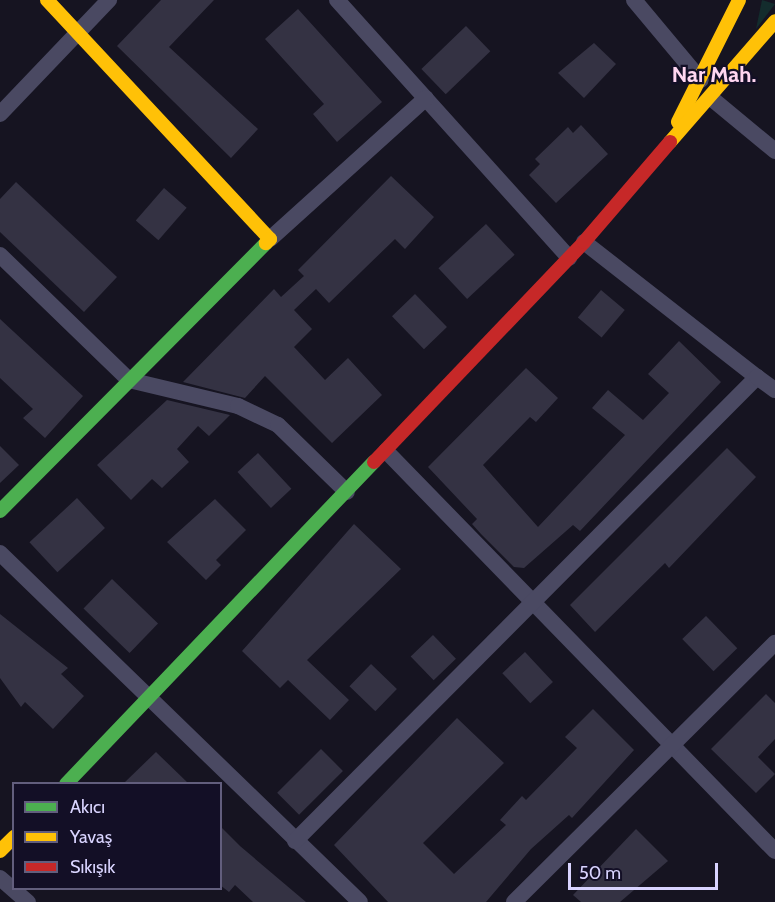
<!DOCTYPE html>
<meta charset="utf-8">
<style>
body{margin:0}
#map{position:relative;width:775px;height:902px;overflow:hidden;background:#161421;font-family:Cabin,sans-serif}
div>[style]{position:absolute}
.green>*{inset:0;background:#132c2d}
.building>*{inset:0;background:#343243;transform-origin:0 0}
.street>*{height:16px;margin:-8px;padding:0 8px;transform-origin:8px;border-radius:8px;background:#4a4962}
.fast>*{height:14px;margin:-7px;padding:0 7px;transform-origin:7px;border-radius:7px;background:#4caf50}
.slow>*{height:14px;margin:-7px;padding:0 7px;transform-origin:7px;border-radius:7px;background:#ffc107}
.jam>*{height:14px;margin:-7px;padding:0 7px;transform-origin:7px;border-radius:7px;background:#c62828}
span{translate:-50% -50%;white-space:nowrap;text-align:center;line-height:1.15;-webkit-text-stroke:4.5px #130f26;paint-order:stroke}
.district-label{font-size:22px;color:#ffd6f0;font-weight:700}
.legend{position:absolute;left:12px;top:782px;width:210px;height:108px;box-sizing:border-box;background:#130f26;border:2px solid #625e7d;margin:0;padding:8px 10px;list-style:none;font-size:18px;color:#d9d4ff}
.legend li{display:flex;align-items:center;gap:12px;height:30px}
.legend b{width:30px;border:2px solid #625e7d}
.scale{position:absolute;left:568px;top:863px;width:150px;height:27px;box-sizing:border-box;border:3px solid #d9d4ff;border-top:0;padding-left:8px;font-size:18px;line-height:21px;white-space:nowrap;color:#d9d4ff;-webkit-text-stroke:4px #130f26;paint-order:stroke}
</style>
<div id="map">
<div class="green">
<i style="clip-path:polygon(762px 0,775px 4px,756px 29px)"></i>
</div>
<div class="building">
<i style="clip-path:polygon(161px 0,214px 0,169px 47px,258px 129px,231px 158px,117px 46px)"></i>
<i style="clip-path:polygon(298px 9px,382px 102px,337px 142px,313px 114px,324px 104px,265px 39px)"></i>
<i style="left:466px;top:26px;width:35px;height:62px;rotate:46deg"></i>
<i style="clip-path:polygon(594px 43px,616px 64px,584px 98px,558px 73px)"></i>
<i style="clip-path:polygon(581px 125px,608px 154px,556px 203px,529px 175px,540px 164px,535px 159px,568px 127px,573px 133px)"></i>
<i style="clip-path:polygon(391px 176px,434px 217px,405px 249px,395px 239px,329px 303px,316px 289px,294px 310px,312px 329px,294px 347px,325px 380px,348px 358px,382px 395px,332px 443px,265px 376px,245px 398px,183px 382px,274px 289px,281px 297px,304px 276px,298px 270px)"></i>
<i style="clip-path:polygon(16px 182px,117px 277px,84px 312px,0 232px,0 199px)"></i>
<i style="left:164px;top:188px;width:30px;height:43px;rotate:41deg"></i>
<i style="left:486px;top:224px;width:42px;height:65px;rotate:47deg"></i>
<i style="left:601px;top:290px;width:31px;height:36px;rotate:40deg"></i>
<i style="left:415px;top:294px;width:46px;height:32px;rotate:46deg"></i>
<i style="clip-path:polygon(0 319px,83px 396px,45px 438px,23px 418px,33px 409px,0 378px)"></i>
<i style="clip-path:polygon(679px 341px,721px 382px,580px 531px,573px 525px,524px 568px,514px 567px,481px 534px,472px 524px,477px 519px,428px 467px,526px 368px,558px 398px,536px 422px,530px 417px,483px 465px,538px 527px,625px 435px,592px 408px,608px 390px,643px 420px,669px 393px,648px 374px)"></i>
<i style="clip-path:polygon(167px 400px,230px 415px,209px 436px,198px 426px,177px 449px,189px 462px,162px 488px,152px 479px,131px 500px,97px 465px)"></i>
<i style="clip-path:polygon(0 446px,19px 465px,0 483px)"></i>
<i style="clip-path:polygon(727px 448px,756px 477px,669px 568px,665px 563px,595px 632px,570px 605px)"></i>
<i style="left:258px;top:453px;width:49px;height:28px;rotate:47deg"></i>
<i style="left:77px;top:498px;width:41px;height:65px;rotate:47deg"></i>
<i style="clip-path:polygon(215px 499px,246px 530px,216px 560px,221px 565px,206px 580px,167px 542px)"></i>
<i style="clip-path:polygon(354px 524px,401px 569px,307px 660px,349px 700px,330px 720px,288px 680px,280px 688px,242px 651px)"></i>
<i style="left:112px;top:579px;width:64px;height:41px;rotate:44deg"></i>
<i style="clip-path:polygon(0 614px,68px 668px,61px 674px,84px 696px,53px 729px,25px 702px,21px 707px,0 678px)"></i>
<i style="left:706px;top:616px;width:45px;height:33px;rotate:46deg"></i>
<i style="left:433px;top:635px;width:33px;height:31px;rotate:46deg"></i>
<i style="left:525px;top:652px;width:41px;height:31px;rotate:47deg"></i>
<i style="left:371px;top:664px;width:36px;height:31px;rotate:44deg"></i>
<i style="clip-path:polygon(766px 694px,775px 703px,775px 739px,758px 757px,775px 774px,756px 793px,711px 749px)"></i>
<i style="clip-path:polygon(593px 709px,634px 750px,572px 818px,569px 815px,531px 849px,486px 902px,388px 902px,334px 845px,457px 718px,504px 763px,423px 843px,454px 874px,506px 825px,500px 820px,522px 796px,526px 800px,577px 748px,565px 737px)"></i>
<i style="left:321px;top:749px;width:31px;height:62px;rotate:45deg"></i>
<i style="clip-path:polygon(156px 752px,188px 783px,124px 783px)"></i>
<i style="clip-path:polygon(220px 826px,240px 846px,306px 902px,253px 902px,235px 885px,229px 892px,220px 885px)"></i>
<i style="clip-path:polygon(636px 829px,668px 861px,620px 902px,581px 902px,573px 895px)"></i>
</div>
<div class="street">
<i style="left:337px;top:0;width:347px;rotate:48deg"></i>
<i style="left:634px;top:0;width:104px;rotate:50.1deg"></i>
<i style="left:711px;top:98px;width:83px;rotate:39.6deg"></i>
<i style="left:0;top:114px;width:158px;rotate:-46.3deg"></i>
<i style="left:270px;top:239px;width:210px;rotate:-42.1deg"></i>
<i style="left:584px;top:242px;width:219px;rotate:38deg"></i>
<i style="left:0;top:255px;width:180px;rotate:44.1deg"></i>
<i style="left:129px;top:380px;width:112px;rotate:13.4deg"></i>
<i style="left:238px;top:406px;width:44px;rotate:25.4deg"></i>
<i style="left:278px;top:425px;width:96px;rotate:44.2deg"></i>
<i style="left:386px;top:451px;width:558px;rotate:45.8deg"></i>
<i style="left:0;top:553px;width:501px;rotate:44.11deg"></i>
<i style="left:295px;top:841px;width:655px;rotate:-45.12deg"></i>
<i style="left:757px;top:377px;width:22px;rotate:36deg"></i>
<i style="left:0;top:878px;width:37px;rotate:41deg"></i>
<i style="left:514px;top:902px;width:368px;rotate:-44.8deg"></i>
</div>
<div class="fast">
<i style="left:0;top:511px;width:378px;rotate:-45.2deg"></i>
<i style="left:66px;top:784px;width:446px;rotate:-46.3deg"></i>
</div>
<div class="slow">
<i style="left:47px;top:0;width:327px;rotate:47deg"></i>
<i style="left:270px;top:239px;width:6px;rotate:135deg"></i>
<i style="left:678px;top:122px;width:136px;rotate:-63.4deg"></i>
<i style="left:670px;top:142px;width:160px;rotate:-49deg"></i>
<i style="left:0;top:851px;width:20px;rotate:-45deg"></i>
</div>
<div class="jam">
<i style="left:374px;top:462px;width:304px;rotate:-46.3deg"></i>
<i style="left:584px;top:242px;width:132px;rotate:-49.3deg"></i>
</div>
<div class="district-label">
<span style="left:714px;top:75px">Nar Mah.</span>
</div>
<ul class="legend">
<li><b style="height:8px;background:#4caf50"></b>Akıcı</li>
<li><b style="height:8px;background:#ffc107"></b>Yavaş</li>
<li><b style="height:8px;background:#c62828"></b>Sıkışık</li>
</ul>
<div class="scale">50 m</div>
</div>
